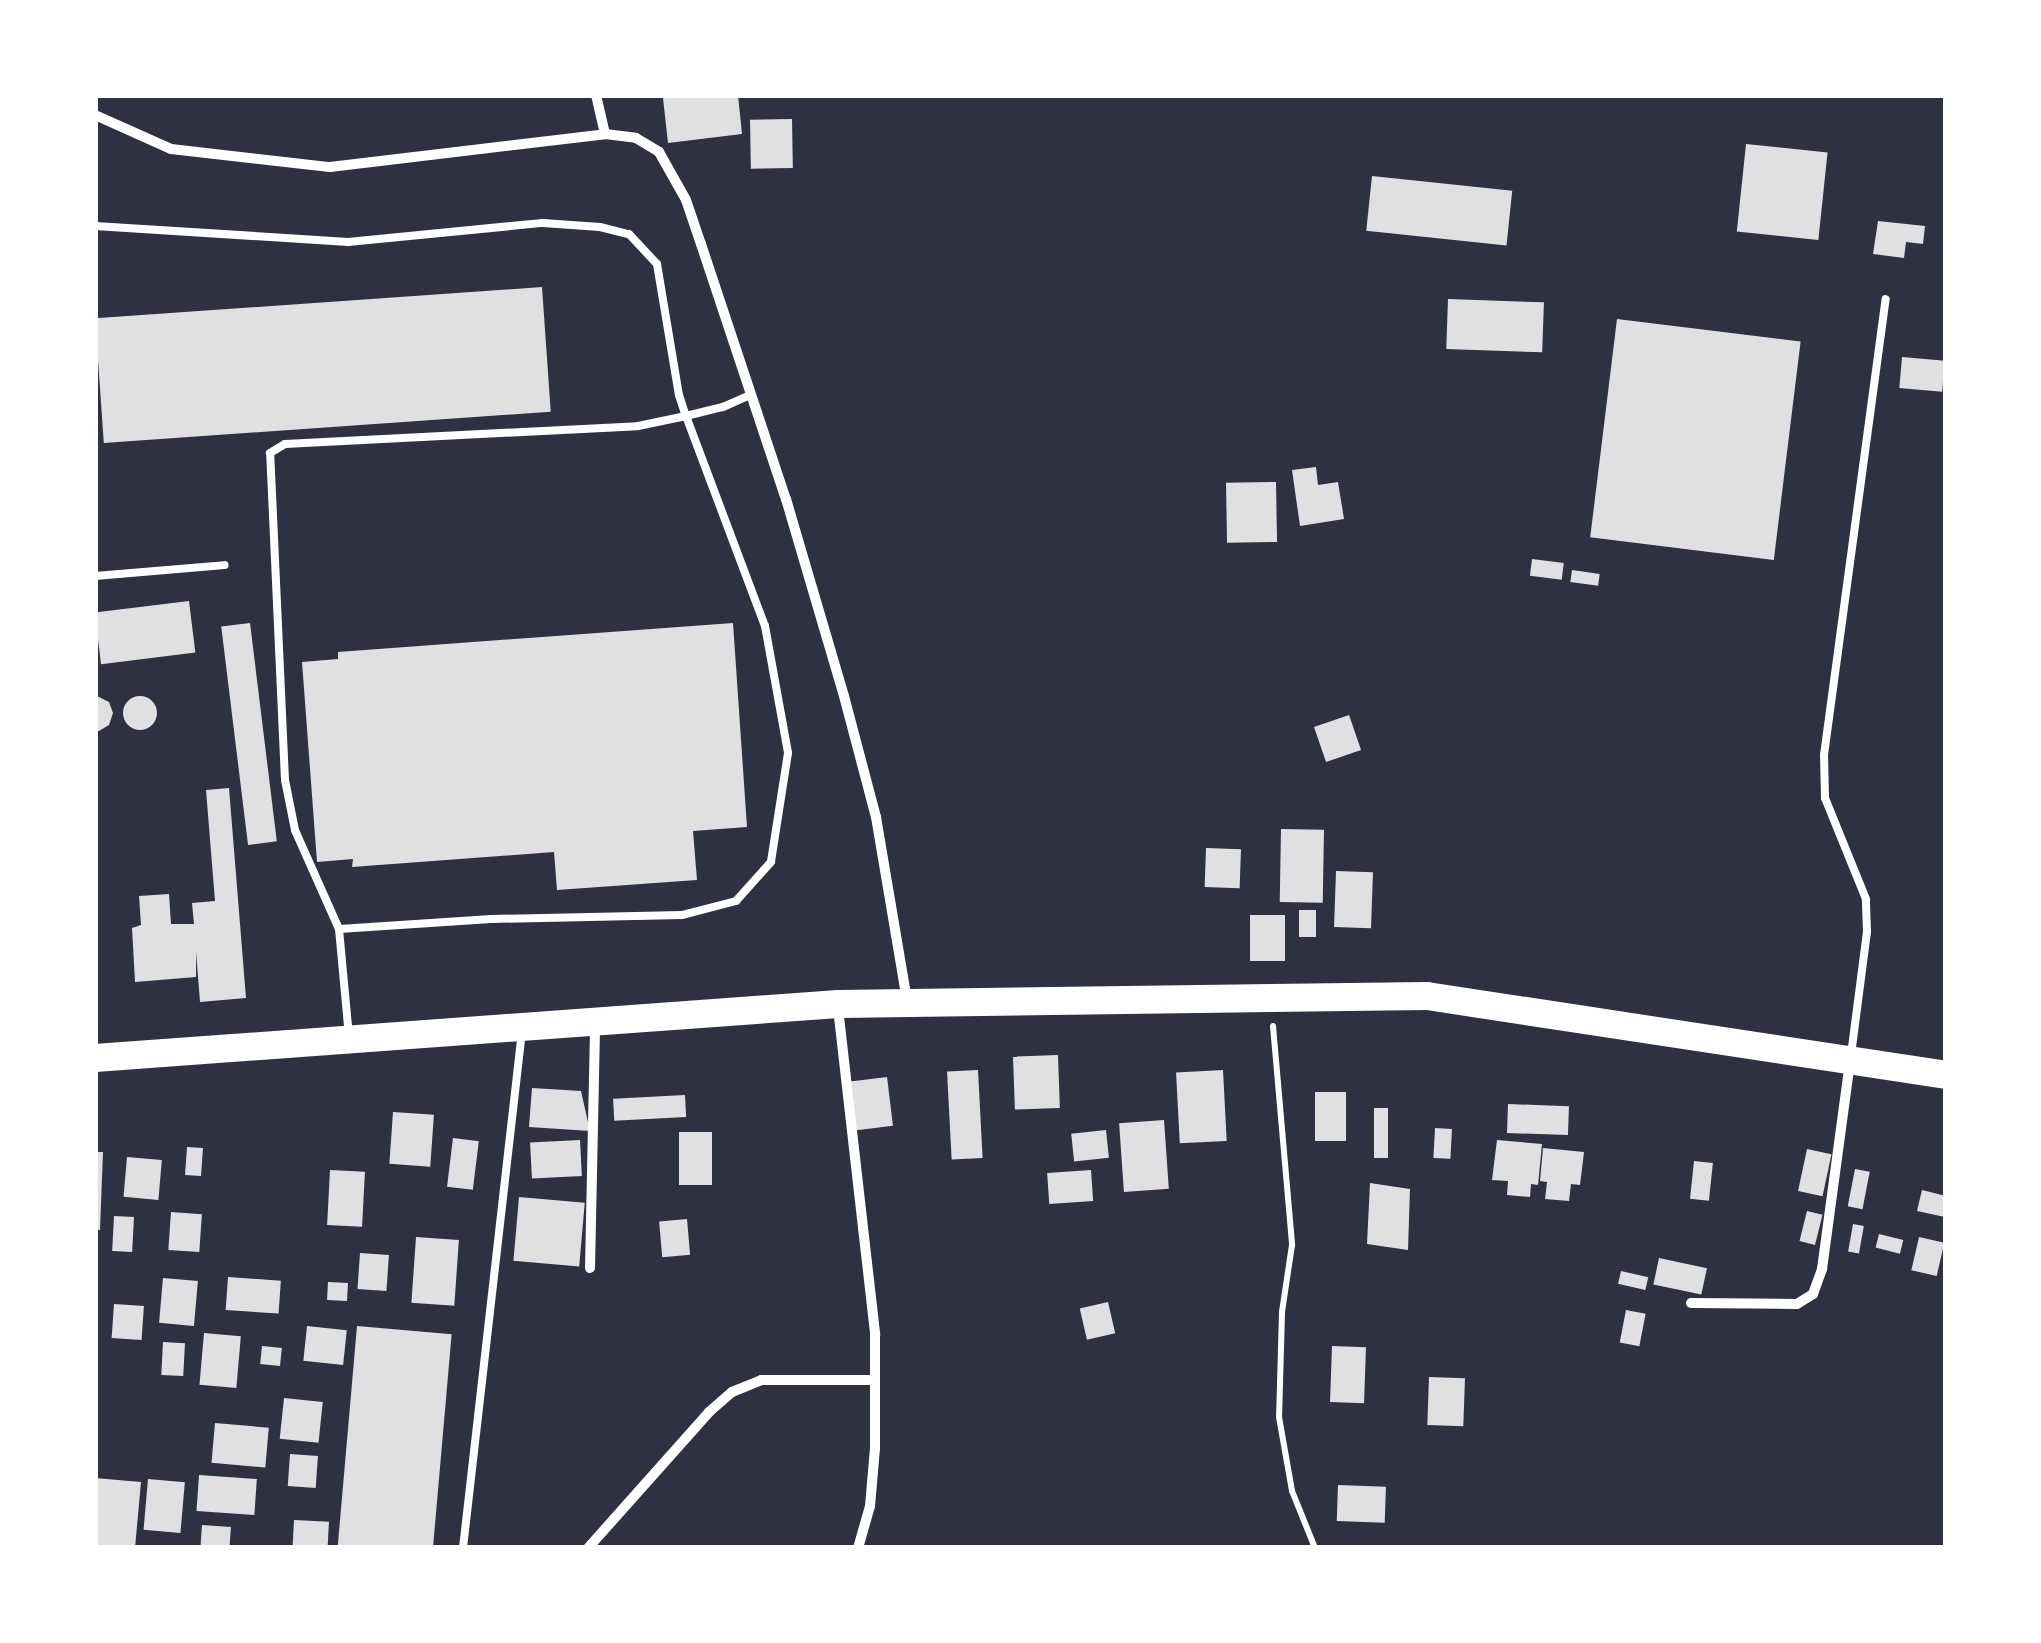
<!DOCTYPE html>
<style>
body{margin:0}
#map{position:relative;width:2041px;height:1643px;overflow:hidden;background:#2d3142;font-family:"PT Sans",sans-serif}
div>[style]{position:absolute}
.building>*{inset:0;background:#e0e0e3;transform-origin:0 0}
.round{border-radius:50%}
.path>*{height:6px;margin:-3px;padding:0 3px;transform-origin:3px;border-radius:3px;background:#fff}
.service>*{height:8px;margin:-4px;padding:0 4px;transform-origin:4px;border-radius:4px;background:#fff}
.minor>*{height:10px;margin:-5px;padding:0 5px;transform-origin:5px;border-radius:5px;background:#fff}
.trunk>*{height:28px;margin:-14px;padding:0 14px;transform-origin:14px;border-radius:14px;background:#fff}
span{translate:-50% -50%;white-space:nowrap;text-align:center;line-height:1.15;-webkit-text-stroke:10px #fff;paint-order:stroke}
.frame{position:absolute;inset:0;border:98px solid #fff;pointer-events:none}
</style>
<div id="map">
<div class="building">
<i style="clip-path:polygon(685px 95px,738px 95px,742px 134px,668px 143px,663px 98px)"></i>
<i style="left:792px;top:119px;width:49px;height:42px;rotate:89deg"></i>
<i style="left:1746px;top:144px;width:82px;height:88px;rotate:6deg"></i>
<i style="left:1372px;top:176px;width:141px;height:55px;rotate:6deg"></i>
<i style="clip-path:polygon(1878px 221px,1925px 226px,1923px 244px,1906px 242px,1904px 258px,1873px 254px)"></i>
<i style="left:542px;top:287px;width:125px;height:448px;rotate:86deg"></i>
<i style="left:1448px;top:299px;width:96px;height:50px;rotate:2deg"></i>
<i style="left:1617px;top:319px;width:185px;height:220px;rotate:7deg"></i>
<i style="left:1902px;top:357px;width:43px;height:31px;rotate:5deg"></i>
<i style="clip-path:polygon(1316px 467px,1318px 485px,1338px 482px,1344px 519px,1300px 526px,1292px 470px)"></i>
<i style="left:1276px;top:482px;width:60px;height:50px;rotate:89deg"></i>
<i style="left:1532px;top:559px;width:32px;height:17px;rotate:7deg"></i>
<i style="left:1572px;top:570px;width:28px;height:12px;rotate:8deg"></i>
<i style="left:189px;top:601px;width:52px;height:95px;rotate:83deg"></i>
<i style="left:250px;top:623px;width:220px;height:29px;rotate:83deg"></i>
<i style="clip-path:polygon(733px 623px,747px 827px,693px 831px,697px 880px,557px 890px,554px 852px,352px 867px,353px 859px,317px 862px,302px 662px,338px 659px,338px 652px)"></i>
<i style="clip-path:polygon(95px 695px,109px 702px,113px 713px,109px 725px,99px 731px,95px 731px)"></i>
<i class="round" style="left:123px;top:696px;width:34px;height:34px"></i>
<i style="left:1349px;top:715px;width:37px;height:37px;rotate:71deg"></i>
<i style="clip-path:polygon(229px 788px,246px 998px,200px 1002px,196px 952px,196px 977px,135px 982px,132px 928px,141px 925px,139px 896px,169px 894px,171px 924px,194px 924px,192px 903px,215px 901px,206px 790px)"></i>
<i style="left:1281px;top:829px;width:43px;height:73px;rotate:1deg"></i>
<i style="left:1206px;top:848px;width:35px;height:39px;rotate:2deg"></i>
<i style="left:1336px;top:871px;width:37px;height:56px;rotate:2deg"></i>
<i style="left:1299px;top:910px;width:17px;height:27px"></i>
<i style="left:1250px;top:915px;width:35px;height:46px"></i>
<i style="left:1058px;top:1055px;width:53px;height:45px;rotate:88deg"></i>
<i style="left:978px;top:1070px;width:88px;height:31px;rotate:87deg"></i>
<i style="left:1223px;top:1070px;width:71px;height:47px;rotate:87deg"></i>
<i style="left:887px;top:1077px;width:49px;height:39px;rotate:83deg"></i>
<i style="clip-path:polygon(532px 1088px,581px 1091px,590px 1131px,529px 1127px)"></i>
<i style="left:1315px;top:1092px;width:31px;height:49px"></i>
<i style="left:685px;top:1095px;width:22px;height:72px;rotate:87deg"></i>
<i style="left:1508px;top:1104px;width:61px;height:29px;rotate:2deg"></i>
<i style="left:1374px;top:1108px;width:14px;height:50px"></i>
<i style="left:393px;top:1112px;width:41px;height:52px;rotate:4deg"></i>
<i style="left:1164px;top:1120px;width:69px;height:45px;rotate:86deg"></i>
<i style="left:1435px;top:1128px;width:17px;height:30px;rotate:3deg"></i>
<i style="left:1106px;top:1130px;width:28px;height:35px;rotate:84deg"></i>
<i style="left:679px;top:1132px;width:33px;height:53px"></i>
<i style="left:453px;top:1138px;width:26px;height:49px;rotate:7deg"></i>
<i style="left:580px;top:1140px;width:36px;height:50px;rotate:87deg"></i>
<i style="clip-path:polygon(1497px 1140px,1542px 1144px,1538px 1185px,1531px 1184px,1530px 1197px,1507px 1195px,1508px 1181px,1492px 1180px)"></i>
<i style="left:187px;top:1147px;width:16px;height:28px;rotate:4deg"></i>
<i style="clip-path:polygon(1543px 1148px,1584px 1152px,1580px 1185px,1571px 1184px,1569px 1201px,1545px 1199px,1547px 1182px,1540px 1181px)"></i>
<i style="left:1807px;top:1149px;width:25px;height:43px;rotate:12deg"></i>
<i style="clip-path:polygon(95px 1152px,103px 1152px,100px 1230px,95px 1230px)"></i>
<i style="left:127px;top:1157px;width:35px;height:40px;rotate:5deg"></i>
<i style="left:1694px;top:1161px;width:19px;height:38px;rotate:6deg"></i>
<i style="left:1855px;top:1169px;width:15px;height:38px;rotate:11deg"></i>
<i style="left:330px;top:1170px;width:35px;height:55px;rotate:3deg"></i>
<i style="left:1091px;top:1170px;width:31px;height:44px;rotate:86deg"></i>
<i style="clip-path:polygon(1370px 1183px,1410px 1189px,1408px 1250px,1367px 1244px)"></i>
<i style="clip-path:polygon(1922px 1190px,1946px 1196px,1945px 1217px,1917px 1211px)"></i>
<i style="left:519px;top:1197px;width:66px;height:64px;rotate:5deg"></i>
<i style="left:1807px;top:1211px;width:16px;height:31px;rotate:14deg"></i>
<i style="left:171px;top:1212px;width:31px;height:38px;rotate:4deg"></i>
<i style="left:114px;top:1216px;width:20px;height:35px;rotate:3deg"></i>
<i style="left:687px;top:1219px;width:36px;height:28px;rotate:85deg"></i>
<i style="left:1853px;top:1224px;width:11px;height:28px;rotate:10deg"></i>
<i style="left:1879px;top:1234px;width:25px;height:14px;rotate:14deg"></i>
<i style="left:416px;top:1237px;width:43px;height:66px;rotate:4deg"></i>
<i style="left:1919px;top:1237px;width:26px;height:34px;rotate:13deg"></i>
<i style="left:360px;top:1253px;width:29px;height:36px;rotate:4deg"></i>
<i style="left:1659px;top:1258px;width:49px;height:27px;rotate:12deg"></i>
<i style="left:1621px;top:1271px;width:28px;height:13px;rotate:13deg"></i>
<i style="left:228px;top:1277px;width:53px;height:33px;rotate:4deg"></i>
<i style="left:163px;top:1278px;width:35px;height:45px;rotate:5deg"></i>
<i style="left:328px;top:1282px;width:20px;height:18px;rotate:3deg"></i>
<i style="left:1108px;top:1302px;width:32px;height:29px;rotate:77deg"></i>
<i style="left:114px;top:1304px;width:30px;height:34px;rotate:4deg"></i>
<i style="left:1626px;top:1310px;width:20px;height:33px;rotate:11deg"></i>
<i style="left:307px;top:1326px;width:40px;height:35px;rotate:6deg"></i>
<i style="left:357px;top:1326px;width:95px;height:223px;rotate:5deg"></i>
<i style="left:204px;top:1333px;width:37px;height:52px;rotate:5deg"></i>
<i style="left:163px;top:1342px;width:22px;height:33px;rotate:3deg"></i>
<i style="left:262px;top:1346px;width:20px;height:18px;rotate:6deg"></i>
<i style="left:1332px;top:1346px;width:34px;height:56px;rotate:2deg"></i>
<i style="left:1429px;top:1377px;width:36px;height:48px;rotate:2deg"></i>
<i style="left:284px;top:1398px;width:39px;height:41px;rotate:6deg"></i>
<i style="left:215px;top:1423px;width:54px;height:40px;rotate:5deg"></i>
<i style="left:290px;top:1454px;width:28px;height:32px;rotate:4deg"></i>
<i style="left:199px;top:1475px;width:58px;height:36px;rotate:4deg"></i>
<i style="clip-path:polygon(95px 1478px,141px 1482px,135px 1548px,95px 1548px)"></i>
<i style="left:148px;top:1479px;width:37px;height:51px;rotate:5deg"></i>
<i style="left:1338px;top:1485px;width:48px;height:36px;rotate:2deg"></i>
<i style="left:294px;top:1520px;width:35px;height:28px;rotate:3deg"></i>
<i style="left:202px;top:1525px;width:29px;height:21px;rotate:4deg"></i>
</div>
<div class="path">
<i style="left:1273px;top:1026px;width:220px;rotate:85deg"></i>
<i style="left:1292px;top:1245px;width:68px;rotate:98.5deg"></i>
<i style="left:1282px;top:1312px;width:105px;rotate:91.6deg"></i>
<i style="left:1279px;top:1417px;width:75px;rotate:80deg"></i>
<i style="left:1292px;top:1491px;width:61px;rotate:68deg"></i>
</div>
<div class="service">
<i style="left:95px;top:226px;width:254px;rotate:3.6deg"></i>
<i style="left:348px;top:242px;width:196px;rotate:-5.6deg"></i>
<i style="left:543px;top:223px;width:57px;rotate:4deg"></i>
<i style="left:600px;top:227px;width:30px;rotate:14deg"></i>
<i style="left:629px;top:234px;width:41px;rotate:47deg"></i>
<i style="left:657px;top:264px;width:133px;rotate:80.5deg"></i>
<i style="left:679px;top:395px;width:22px;rotate:72deg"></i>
<i style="left:686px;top:416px;width:224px;rotate:69.4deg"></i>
<i style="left:765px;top:626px;width:129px;rotate:79.7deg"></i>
<i style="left:788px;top:753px;width:110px;rotate:98.9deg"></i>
<i style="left:771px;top:862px;width:52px;rotate:131.9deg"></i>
<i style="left:736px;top:901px;width:56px;rotate:165.5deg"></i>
<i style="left:682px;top:915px;width:191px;rotate:178.8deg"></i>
<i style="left:491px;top:919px;width:152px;rotate:176.2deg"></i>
<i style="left:339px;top:929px;width:108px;rotate:-114deg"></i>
<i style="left:295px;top:830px;width:51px;rotate:-101.3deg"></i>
<i style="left:285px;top:780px;width:327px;rotate:-92.6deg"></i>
<i style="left:270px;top:453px;width:17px;rotate:-31deg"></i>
<i style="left:285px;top:444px;width:353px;rotate:-2.9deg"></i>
<i style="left:638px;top:426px;width:49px;rotate:-11.8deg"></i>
<i style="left:686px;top:416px;width:38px;rotate:-14deg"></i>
<i style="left:723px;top:407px;width:30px;rotate:-24deg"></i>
<i style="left:95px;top:576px;width:130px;rotate:-4.8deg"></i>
<i style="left:339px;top:929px;width:107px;rotate:84.7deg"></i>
<i style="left:1851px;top:1055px;width:124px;rotate:-82.6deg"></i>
<i style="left:1867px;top:932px;width:33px;rotate:-92deg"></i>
<i style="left:1866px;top:899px;width:109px;rotate:-112.1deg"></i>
<i style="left:1825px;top:798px;width:43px;rotate:-91.3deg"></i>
<i style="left:1824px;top:755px;width:460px;rotate:-82.3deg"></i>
<i style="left:463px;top:1548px;width:520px;rotate:-83.49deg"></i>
</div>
<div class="minor">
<i style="left:596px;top:95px;width:40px;rotate:77deg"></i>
<i style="left:95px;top:115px;width:83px;rotate:24.1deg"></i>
<i style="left:171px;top:149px;width:160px;rotate:6.5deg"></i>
<i style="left:330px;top:167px;width:277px;rotate:-6.8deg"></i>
<i style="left:605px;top:134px;width:31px;rotate:7deg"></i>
<i style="left:636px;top:138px;width:27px;rotate:31deg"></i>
<i style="left:659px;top:152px;width:55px;rotate:60.6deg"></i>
<i style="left:686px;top:200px;width:46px;rotate:71.2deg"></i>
<i style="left:701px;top:244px;width:269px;rotate:71.6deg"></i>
<i style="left:786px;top:499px;width:205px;rotate:73.6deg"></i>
<i style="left:844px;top:696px;width:125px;rotate:75.2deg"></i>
<i style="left:876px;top:817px;width:187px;rotate:80.4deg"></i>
<i style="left:838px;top:1008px;width:329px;rotate:83.5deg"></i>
<i style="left:875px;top:1335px;width:113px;rotate:90deg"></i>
<i style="left:875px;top:1448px;width:58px;rotate:94.9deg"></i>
<i style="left:870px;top:1506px;width:44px;rotate:105.9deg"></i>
<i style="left:590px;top:1268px;width:244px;rotate:-88.8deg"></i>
<i style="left:1691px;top:1303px;width:106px;rotate:0.5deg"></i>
<i style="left:1797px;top:1304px;width:19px;rotate:-32deg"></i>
<i style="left:1813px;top:1294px;width:27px;rotate:-70deg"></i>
<i style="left:1822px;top:1269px;width:208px;rotate:-82.3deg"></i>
<i style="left:588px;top:1548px;width:182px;rotate:-48.3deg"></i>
<i style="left:709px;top:1412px;width:30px;rotate:-41deg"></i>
<i style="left:732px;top:1392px;width:31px;rotate:-22deg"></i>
<i style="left:761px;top:1380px;width:114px"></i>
</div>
<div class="trunk">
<i style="left:95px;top:1058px;width:745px;rotate:-4.16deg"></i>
<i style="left:838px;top:1004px;width:589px;rotate:-0.78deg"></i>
<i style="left:1427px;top:996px;width:525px;rotate:8.65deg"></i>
</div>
<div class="frame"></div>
</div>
